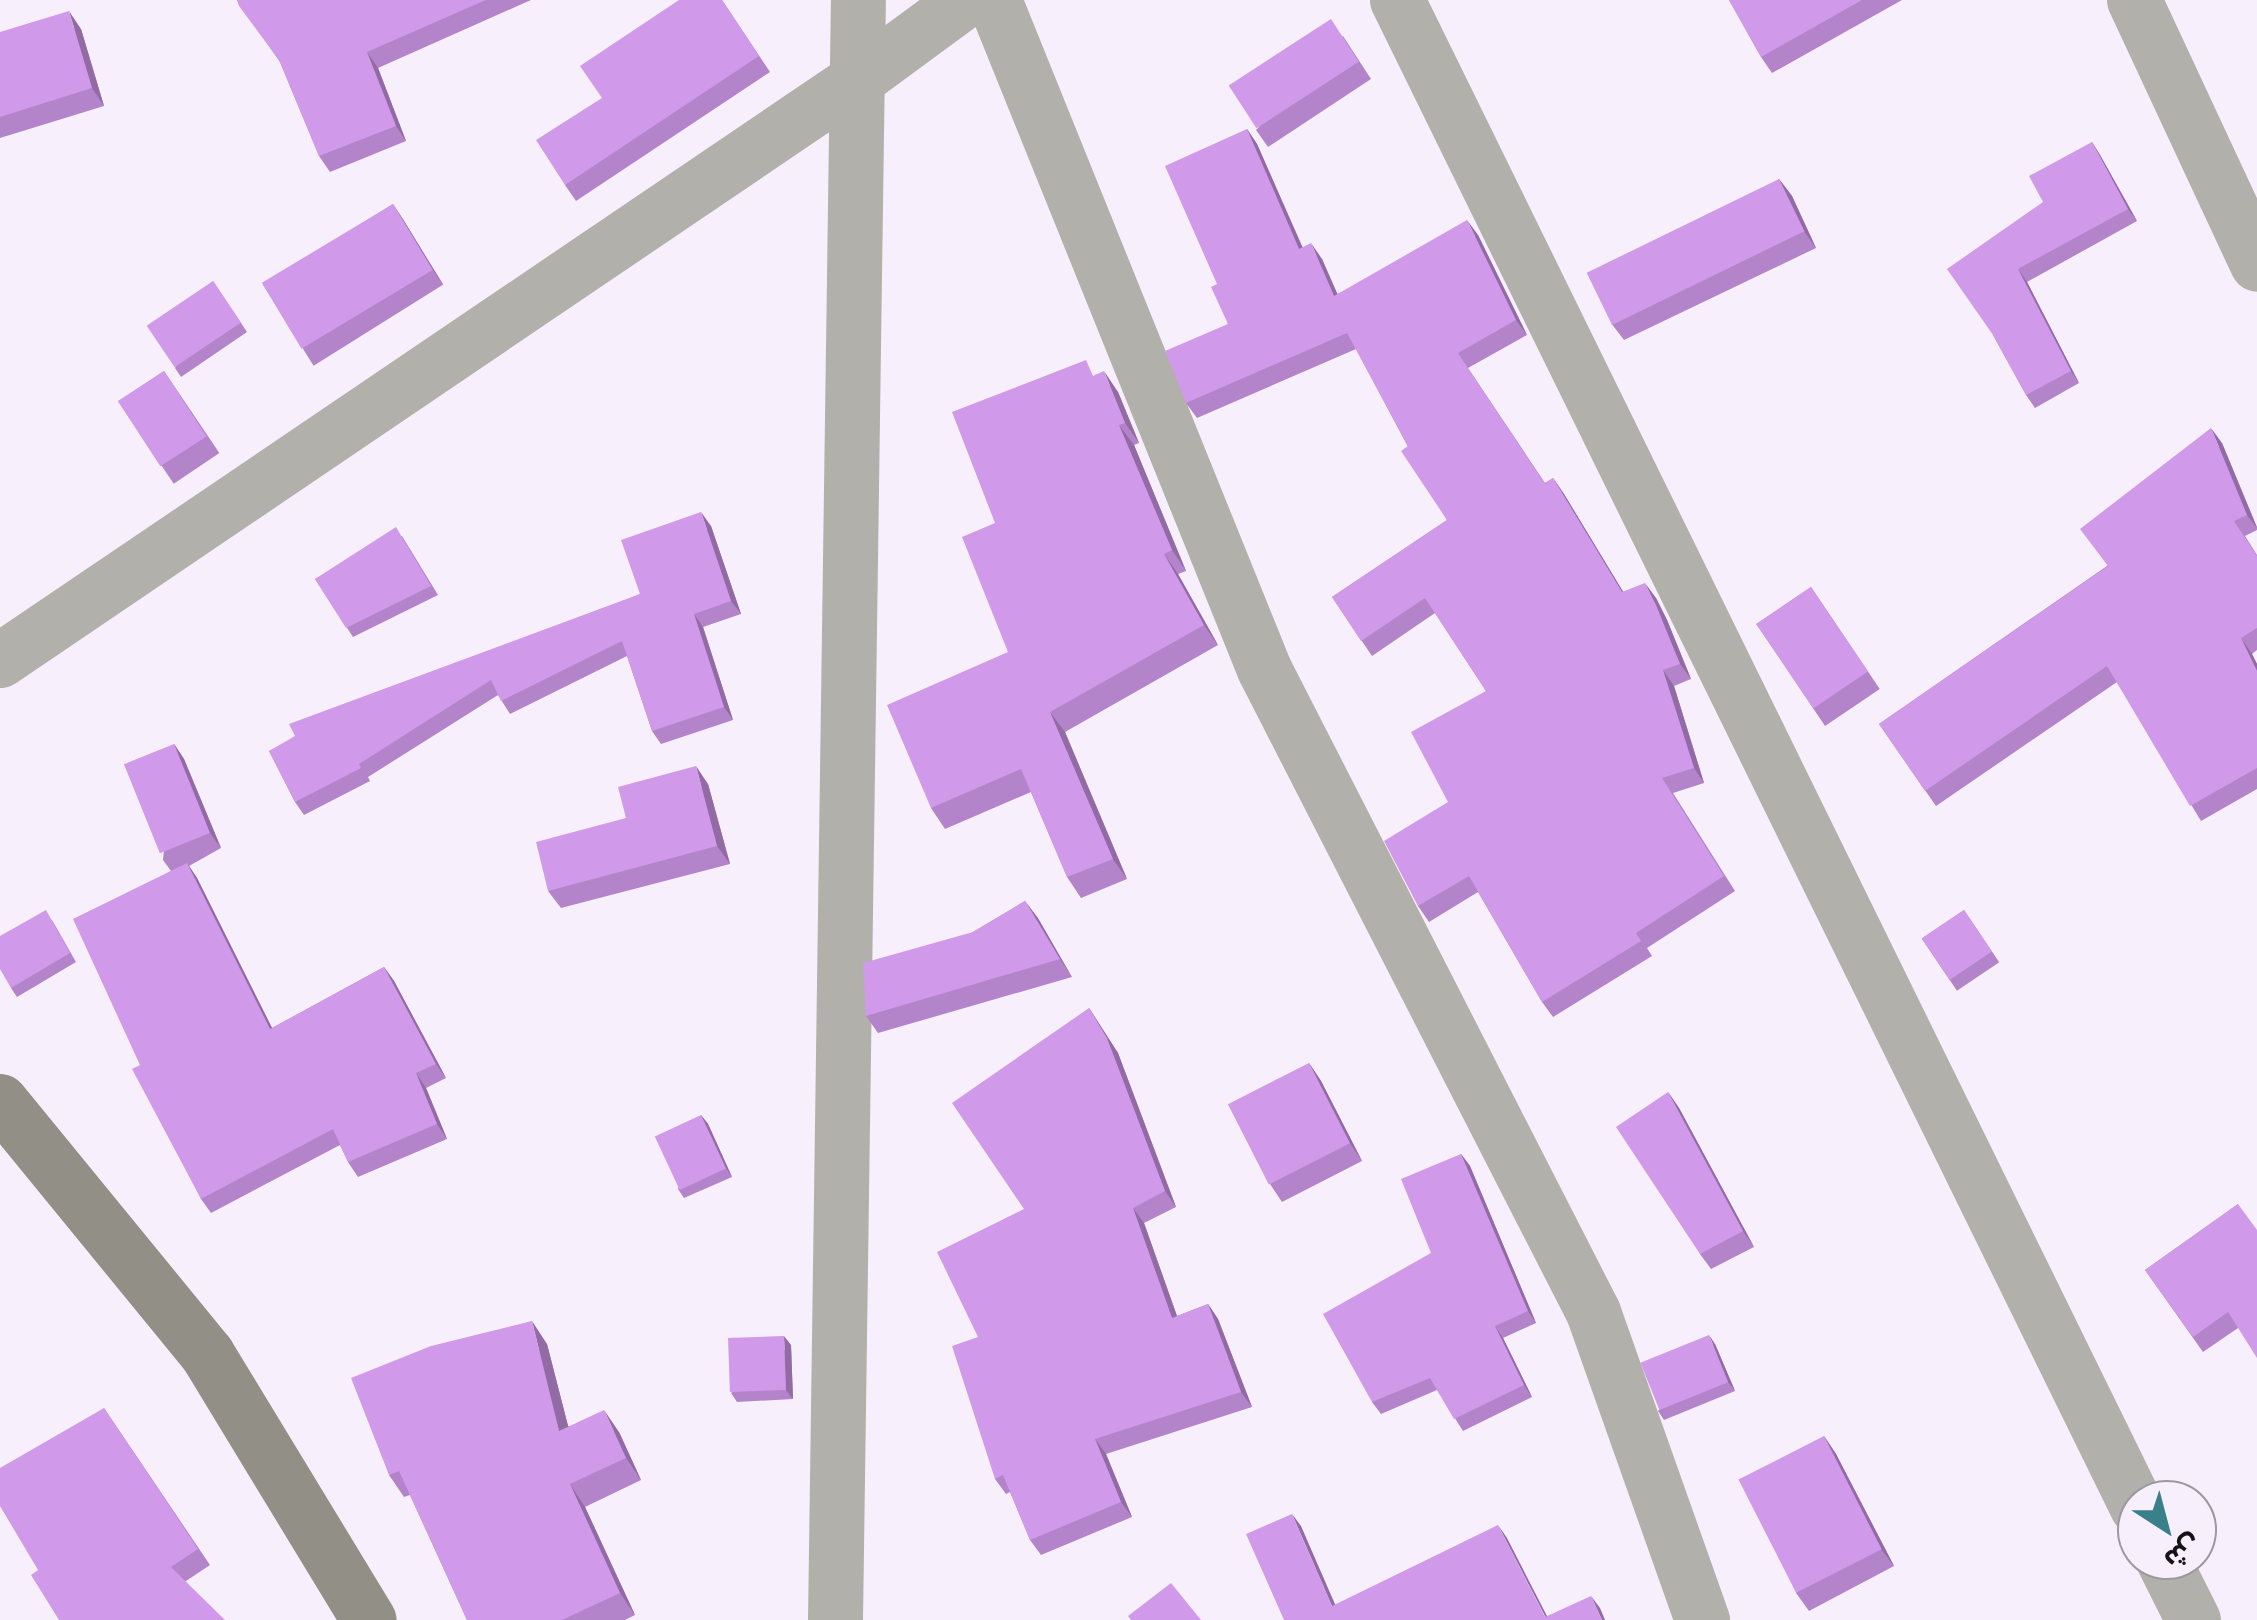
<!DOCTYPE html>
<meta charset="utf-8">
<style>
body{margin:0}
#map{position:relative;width:2257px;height:1620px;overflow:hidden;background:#f7f0fc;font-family:"Archivo Narrow","Noto Sans Arabic",sans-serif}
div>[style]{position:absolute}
.street>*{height:55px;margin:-27.5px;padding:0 27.5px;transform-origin:27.5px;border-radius:27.5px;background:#b2b0aa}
.secondary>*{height:55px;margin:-27.5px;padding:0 27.5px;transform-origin:27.5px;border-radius:27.5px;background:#928f87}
.wall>*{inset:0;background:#b384c9;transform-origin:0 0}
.shaded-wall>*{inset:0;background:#926ba4}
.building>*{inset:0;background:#d099ea;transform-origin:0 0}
span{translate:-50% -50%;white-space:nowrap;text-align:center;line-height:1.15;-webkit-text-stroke:8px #f7f0fc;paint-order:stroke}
.north{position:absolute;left:2117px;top:1480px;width:100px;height:100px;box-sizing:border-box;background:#f7f0fc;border:2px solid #9d98a0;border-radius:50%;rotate:144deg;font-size:28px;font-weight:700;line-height:40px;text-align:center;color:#151317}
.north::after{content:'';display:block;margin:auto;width:35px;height:45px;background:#3a808a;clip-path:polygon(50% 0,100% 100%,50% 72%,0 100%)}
</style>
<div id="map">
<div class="street">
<i style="left:994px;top:0;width:721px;rotate:68.02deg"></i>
<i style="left:1264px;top:669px;width:722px;rotate:62.9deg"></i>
<i style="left:1593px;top:1312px;width:327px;rotate:70.5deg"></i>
<i style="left:1397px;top:0;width:1679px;rotate:63.85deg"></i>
<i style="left:2134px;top:0;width:291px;rotate:65deg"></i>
<i style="left:0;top:660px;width:1034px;rotate:-34.12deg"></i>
<i style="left:856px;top:80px;width:135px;rotate:-36.3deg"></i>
<i style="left:2163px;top:1560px;width:67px;rotate:63.4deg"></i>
<i style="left:835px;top:1620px;width:1620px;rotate:-89.19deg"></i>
</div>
<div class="secondary">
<i style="left:0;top:1101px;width:327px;rotate:50.7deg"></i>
<i style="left:207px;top:1354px;width:311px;rotate:58.7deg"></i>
</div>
<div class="wall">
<i style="clip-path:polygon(237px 0,531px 0,378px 68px,406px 141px,330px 172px,319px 156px,280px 62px)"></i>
<i style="clip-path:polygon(722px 0,770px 72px,576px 201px,565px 185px,602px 98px)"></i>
<i style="clip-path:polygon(1729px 0,1902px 0,1772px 73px,1761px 57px)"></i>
<i style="clip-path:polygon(81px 29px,104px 106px,0 138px,0 32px)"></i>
<i style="clip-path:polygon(1343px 36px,1371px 79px,1268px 147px,1256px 130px)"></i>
<i style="clip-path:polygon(1247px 129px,1257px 144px,1302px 247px,1322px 259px,1337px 294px,1478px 235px,1527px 335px,1468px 368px,1545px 483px,1553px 478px,1564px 494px,1623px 592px,1656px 598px,1667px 620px,1691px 679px,1674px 686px,1704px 783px,1673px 793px,1735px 891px,1647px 948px,1652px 956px,1553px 1017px,1542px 1002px,1478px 892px,1429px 922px,1418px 906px,1448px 802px,1486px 691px,1435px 613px,1372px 656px,1332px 597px,1447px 520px,1356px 349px,1197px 418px,1186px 403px,1228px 324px,1217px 284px)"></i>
<i style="clip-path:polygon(2092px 142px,2100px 155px,2137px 221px,2027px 282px,2079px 383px,2035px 408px,2026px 395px,1993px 335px,2043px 202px)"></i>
<i style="clip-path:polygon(1779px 179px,1792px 196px,1816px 248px,1624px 340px,1611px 323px)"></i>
<i style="left:393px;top:204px;width:95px;height:153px;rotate:58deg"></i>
<i style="clip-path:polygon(213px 281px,247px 332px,181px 377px,175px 368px)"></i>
<i style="left:164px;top:371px;width:99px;height:55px;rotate:56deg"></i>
<i style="clip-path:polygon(1096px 374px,1118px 392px,1139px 443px,1134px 445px,1186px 571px,1178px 574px,1218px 645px,1065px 732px,1127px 879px,1081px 898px,1067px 877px,1031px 792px,945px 829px,931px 808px,1008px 652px,995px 523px)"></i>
<i style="clip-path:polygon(2222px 443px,2257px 527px,2257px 530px,2245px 536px,2257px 555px,2257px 650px,2252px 654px,2257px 664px,2257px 789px,2201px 821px,2117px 682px,1936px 806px,1879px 724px,2107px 566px)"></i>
<i style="clip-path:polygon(711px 526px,741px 614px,703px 627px,733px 720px,661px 744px,652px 731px,627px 656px,510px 714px,498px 695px,368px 777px,370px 781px,304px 815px,295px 802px,269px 751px,640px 594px)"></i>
<i style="clip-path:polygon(402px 536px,438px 595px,353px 637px,315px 579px)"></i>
<i style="left:1811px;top:587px;width:123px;height:66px;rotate:56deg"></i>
<i style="clip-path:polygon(174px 744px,184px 759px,221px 848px,189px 866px,197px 878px,272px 1028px,384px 967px,394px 981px,446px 1078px,426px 1088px,447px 1139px,358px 1177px,348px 1162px,340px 1145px,211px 1213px,201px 1199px,140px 1065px,171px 871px,163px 860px)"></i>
<i style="clip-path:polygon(708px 784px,730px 864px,561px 908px,548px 891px,626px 818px)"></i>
<i style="clip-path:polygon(1025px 901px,1072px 977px,878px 1033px,866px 1016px,973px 932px)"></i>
<i style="left:1964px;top:910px;width:63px;height:51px;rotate:56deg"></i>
<i style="clip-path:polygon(52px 920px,76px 962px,17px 997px,11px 988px)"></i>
<i style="clip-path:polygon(1089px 1008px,1118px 1053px,1176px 1207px,1144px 1223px,1177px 1316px,1208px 1304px,1218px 1319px,1252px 1407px,1106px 1454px,1132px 1517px,1041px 1555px,1030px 1540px,1010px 1492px,1006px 1494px,995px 1479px,978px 1337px,1024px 1209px)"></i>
<i style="clip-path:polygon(1309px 1063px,1321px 1081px,1362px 1161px,1282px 1202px,1270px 1184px)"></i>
<i style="clip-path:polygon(1668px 1092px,1679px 1108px,1754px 1247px,1711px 1269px,1700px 1254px)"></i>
<i style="clip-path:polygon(701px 1115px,708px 1124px,732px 1177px,684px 1198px,678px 1189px)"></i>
<i style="clip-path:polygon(1461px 1154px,1470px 1166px,1536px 1323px,1503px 1338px,1532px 1397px,1463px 1431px,1437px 1390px,1381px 1414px,1372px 1402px,1431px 1253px)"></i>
<i style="clip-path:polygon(2238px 1204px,2238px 1328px,2203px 1352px,2145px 1270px)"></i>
<i style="clip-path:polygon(547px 1344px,568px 1426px,619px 1432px,641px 1480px,585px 1507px,635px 1615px,625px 1620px,467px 1620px,410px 1495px,404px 1497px,389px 1475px)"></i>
<i style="clip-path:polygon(1715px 1344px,1735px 1391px,1664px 1420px,1658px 1411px)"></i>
<i style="clip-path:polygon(791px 1345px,793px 1399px,737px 1402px,731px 1393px)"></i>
<i style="clip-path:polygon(104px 1408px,210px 1565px,186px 1581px,38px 1570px)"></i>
<i style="clip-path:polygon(1824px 1436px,1836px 1454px,1894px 1566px,1809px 1611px,1796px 1593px)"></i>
</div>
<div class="shaded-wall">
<i style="clip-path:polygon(69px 11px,81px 29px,104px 106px,92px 88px)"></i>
<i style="clip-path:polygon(367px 52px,378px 68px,406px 141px,396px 126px)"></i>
<i style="clip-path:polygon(1247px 129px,1257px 144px,1310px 264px,1299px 249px)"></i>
<i style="clip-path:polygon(2092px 142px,2100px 155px,2137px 221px,2128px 209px)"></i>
<i style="clip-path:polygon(1779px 179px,1792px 196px,1816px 248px,1804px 231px)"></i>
<i style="clip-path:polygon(393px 204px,403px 219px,443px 285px,433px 270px)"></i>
<i style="clip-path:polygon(1467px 220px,1478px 235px,1527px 335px,1516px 320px)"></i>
<i style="clip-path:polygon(1311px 243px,1322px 259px,1345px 311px,1334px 296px)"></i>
<i style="clip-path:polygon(2018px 269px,2027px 282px,2079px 383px,2071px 371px)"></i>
<i style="clip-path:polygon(1104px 371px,1118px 392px,1139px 443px,1125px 423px)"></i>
<i style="clip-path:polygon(1119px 425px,1134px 445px,1186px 571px,1172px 550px)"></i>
<i style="clip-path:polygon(2211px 428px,2222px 443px,2257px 528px,2247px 515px)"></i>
<i style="clip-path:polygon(1553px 478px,1564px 494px,1633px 608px,1622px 592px)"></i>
<i style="clip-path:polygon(701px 512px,711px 526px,741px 614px,731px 601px)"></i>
<i style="clip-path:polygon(1164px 554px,1178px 574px,1218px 645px,1204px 625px)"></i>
<i style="clip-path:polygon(1645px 583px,1656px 598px,1667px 620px,1691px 679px,1680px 664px)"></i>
<i style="clip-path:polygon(694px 614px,703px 627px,733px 720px,724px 707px)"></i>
<i style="clip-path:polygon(2241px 638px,2252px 654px,2257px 664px,2257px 671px)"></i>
<i style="clip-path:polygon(1663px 670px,1674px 686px,1704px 783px,1694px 768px)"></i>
<i style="clip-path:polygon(1050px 712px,1065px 732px,1127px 879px,1113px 859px)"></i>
<i style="clip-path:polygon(174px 744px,184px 759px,221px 848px,210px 833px)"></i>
<i style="clip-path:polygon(696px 766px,708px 784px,730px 864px,717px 846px)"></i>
<i style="clip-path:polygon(187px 863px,197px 878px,280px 1044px,270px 1029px)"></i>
<i style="clip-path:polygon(1025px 901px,1038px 918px,1072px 977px,1060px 959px)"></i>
<i style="clip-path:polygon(384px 967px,394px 981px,446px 1078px,436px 1064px)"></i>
<i style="clip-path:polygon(1089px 1008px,1118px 1053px,1176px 1207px,1165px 1191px)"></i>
<i style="clip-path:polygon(1309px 1063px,1321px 1081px,1362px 1161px,1350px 1143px)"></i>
<i style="clip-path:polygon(416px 1073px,426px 1088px,447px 1139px,437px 1124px)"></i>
<i style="clip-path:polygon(1668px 1092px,1679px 1108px,1754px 1247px,1743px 1231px)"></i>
<i style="clip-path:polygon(701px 1115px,708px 1124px,732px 1177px,726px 1168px)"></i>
<i style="clip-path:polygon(1461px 1154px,1470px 1166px,1536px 1323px,1528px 1311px)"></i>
<i style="clip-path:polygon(1133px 1208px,1144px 1223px,1183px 1333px,1172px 1318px)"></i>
<i style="clip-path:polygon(1208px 1304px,1218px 1319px,1252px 1407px,1241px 1392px)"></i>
<i style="clip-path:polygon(532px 1321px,547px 1344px,575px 1453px,559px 1431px)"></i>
<i style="clip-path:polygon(1495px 1326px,1503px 1338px,1532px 1397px,1524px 1385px)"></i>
<i style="clip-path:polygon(1709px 1335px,1715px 1344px,1735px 1391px,1728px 1382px)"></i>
<i style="clip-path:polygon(784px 1336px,791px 1345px,793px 1399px,786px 1390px)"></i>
<i style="clip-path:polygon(604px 1410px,619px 1432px,641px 1480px,626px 1458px)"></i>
<i style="clip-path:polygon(1824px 1436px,1836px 1454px,1894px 1566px,1881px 1549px)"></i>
<i style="clip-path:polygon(1095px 1439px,1106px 1454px,1132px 1517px,1121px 1502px)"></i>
<i style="clip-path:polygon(570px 1484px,585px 1507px,635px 1615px,620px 1593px)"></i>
<i style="clip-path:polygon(1292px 1514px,1301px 1526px,1341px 1618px,1332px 1606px)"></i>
<i style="clip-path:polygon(1498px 1525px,1507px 1538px,1549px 1620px,1547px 1620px)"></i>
<i style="clip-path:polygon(1591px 1596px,1600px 1608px,1605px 1620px,1602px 1620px)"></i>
</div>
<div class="building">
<i style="clip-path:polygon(237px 0,486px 0,367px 52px,396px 126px,319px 156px,279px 60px,239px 6px)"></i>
<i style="clip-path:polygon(679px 0,722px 0,759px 56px,565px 185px,536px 140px,602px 98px,580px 66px)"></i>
<i style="clip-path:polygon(1729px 0,1862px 0,1761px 57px)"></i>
<i style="clip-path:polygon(69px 11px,92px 88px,0 117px,0 32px)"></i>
<i style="left:1331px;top:19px;width:51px;height:122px;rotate:57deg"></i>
<i style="clip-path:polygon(1247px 129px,1299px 249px,1311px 243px,1334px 296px,1467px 220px,1516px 320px,1458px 353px,1545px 484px,1553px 478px,1622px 592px,1645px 583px,1656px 605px,1680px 664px,1663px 670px,1694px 768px,1662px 778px,1724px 876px,1636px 933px,1641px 941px,1542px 1002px,1469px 876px,1418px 906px,1384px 841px,1448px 802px,1411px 732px,1486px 691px,1425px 598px,1361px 641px,1332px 597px,1447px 520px,1401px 451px,1408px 446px,1347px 333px,1186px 403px,1165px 351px,1228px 324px,1211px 287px,1217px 284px,1165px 166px)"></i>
<i style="clip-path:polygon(2092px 142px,2128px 209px,2018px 269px,2071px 371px,2026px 395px,1993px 335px,1947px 269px,2043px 202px,2029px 176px)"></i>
<i style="left:1779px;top:179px;width:58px;height:214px;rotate:64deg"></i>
<i style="left:393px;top:204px;width:77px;height:153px;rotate:59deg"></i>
<i style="left:213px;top:281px;width:50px;height:80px;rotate:56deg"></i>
<i style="clip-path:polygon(1086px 360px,1093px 376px,1104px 371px,1125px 423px,1119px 425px,1172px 550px,1164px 554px,1204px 625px,1050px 712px,1113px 859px,1067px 877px,1021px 769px,931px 808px,887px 705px,1008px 652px,962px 537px,995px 523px,952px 412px)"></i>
<i style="left:164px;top:371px;width:78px;height:55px;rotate:57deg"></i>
<i style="clip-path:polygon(2211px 428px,2247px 515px,2234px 521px,2257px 556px,2257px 628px,2241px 638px,2257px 671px,2257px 768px,2190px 806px,2107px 666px,1925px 791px,1879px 724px,2108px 566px,2080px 529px)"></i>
<i style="clip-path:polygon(701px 512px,731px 601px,694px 614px,724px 707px,652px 731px,622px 641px,501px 701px,491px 680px,359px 764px,361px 768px,295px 802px,269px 751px,295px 736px,289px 724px,640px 594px,621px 540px)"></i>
<i style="clip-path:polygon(396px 527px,431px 586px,346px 628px,315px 579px)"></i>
<i style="left:1811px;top:587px;width:102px;height:66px;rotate:56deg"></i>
<i style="left:174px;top:744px;width:96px;height:54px;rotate:68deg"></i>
<i style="clip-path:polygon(696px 766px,717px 846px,548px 891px,536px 842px,626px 818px,618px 787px)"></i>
<i style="clip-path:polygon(187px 863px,270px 1029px,384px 967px,436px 1064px,416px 1073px,437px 1124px,348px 1162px,333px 1129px,201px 1199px,132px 1069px,140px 1065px,73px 919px)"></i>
<i style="clip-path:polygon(1025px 901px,1060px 959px,866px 1016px,863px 963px,973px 932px)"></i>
<i style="clip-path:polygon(46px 910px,70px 953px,11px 988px,0 969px,0 936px)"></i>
<i style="left:1964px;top:910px;width:50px;height:51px;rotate:56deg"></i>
<i style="clip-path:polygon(1089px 1008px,1107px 1038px,1165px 1191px,1133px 1208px,1172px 1318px,1208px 1304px,1241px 1392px,1095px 1439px,1121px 1502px,1030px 1540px,1003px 1475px,995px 1479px,952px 1346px,978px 1337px,937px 1252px,1024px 1209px,952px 1103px)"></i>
<i style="left:1309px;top:1063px;width:90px;height:91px;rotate:63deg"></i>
<i style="clip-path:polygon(1668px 1092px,1743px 1231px,1700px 1254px,1616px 1127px)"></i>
<i style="left:701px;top:1115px;width:59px;height:51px;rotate:65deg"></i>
<i style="clip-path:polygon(1461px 1154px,1528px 1311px,1495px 1326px,1524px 1385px,1454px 1419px,1430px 1378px,1372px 1402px,1323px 1314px,1431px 1253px,1401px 1179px)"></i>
<i style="clip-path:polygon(2238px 1204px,2257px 1230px,2257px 1358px,2228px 1312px,2193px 1337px,2145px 1270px)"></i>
<i style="clip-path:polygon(532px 1321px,559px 1431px,604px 1410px,626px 1458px,570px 1484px,620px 1593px,562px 1620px,467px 1620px,399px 1471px,389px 1475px,351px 1378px,431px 1346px)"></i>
<i style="left:1709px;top:1335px;width:51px;height:74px;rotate:68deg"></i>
<i style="left:784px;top:1336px;width:54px;height:56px;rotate:88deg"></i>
<i style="clip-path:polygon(104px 1408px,198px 1549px,171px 1567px,225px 1620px,59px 1620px,31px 1575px,38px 1570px,0 1506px,0 1468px)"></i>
<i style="left:1824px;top:1436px;width:127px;height:96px;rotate:63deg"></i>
<i style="clip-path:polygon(1292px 1514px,1332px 1606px,1498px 1525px,1545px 1617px,1591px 1596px,1602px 1620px,1284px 1620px,1246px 1534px)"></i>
<i style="clip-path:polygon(1171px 1583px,1201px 1620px,1131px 1620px,1128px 1616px)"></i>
</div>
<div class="north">ش</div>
</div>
